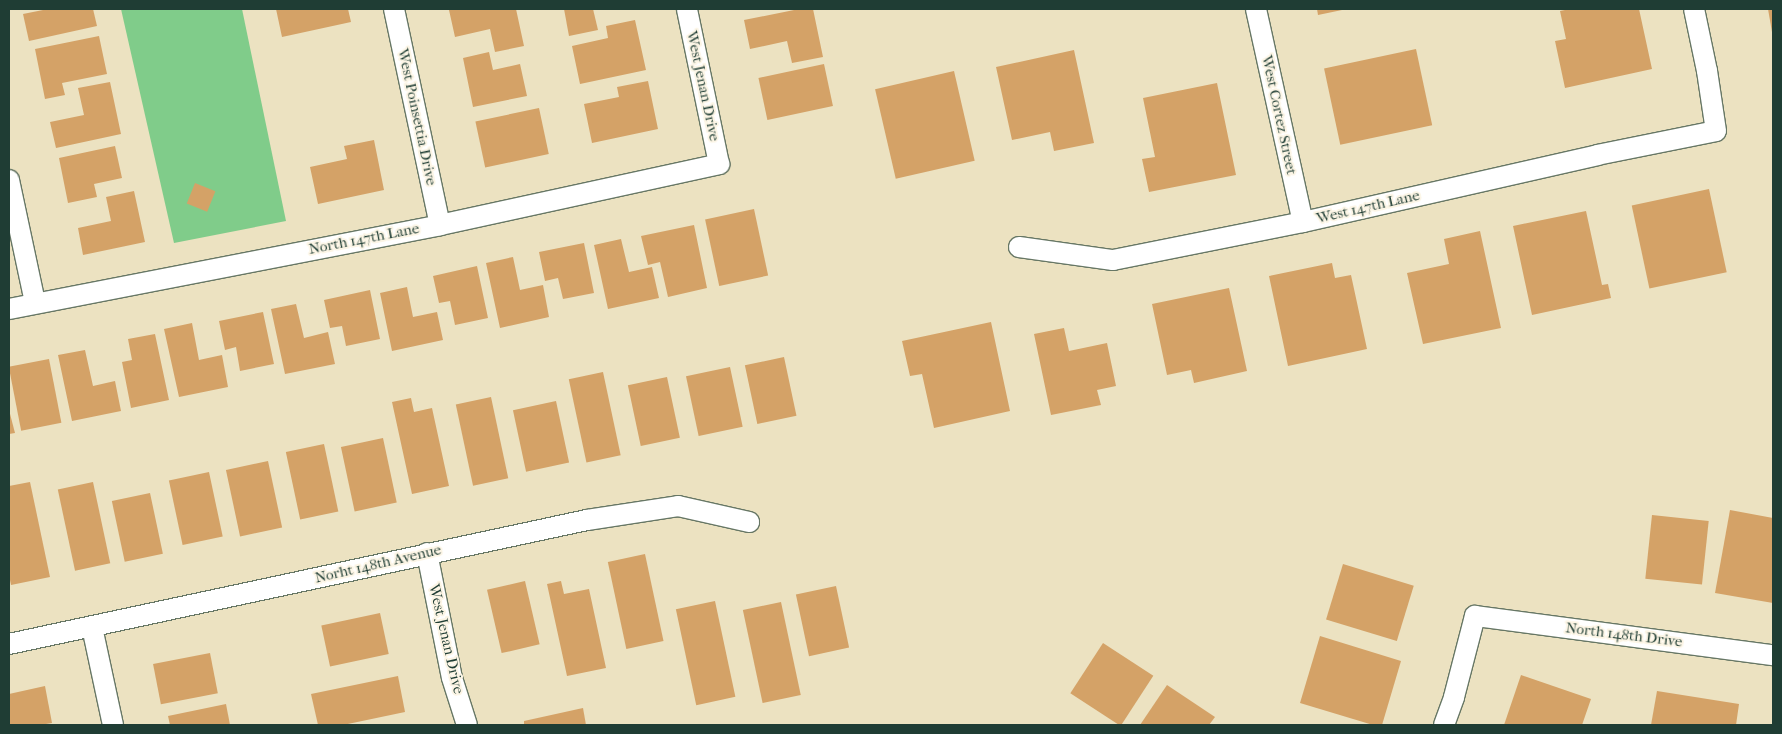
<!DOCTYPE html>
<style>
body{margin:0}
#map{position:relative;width:1782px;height:734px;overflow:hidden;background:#ece2c1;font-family:"IM FELL French Canon",serif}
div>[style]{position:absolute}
.green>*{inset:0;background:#80cc8a}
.building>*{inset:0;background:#d4a267;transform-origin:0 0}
.roads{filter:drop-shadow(1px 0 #677765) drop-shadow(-1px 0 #677765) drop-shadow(0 1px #677765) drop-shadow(0 -1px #677765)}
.street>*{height:20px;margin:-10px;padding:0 10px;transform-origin:10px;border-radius:10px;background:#fff}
span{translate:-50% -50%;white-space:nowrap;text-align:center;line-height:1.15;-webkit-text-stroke:4px #fcf5e5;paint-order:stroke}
.street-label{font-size:15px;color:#1f3d34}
.frame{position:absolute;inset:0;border:10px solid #1f3d34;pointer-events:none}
</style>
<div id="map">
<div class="green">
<i style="clip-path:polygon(121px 9px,242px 9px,286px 221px,174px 243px)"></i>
</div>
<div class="building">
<i style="clip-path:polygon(48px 9px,93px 9px,97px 26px,29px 41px,23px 14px)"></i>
<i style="clip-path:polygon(276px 9px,348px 9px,351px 22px,282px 37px)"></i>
<i style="clip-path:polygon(516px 9px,524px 46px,495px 52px,490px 29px,455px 37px,449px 10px)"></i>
<i style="clip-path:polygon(564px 9px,593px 9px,598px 30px,569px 36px)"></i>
<i style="clip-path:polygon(799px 9px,813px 9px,823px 57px,792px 63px,787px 41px,750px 49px,744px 20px)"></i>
<i style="clip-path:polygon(1317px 9px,1342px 9px,1342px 10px,1318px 15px)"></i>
<i style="clip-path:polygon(1570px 9px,1639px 9px,1652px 69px,1565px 88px,1555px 41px,1566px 39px,1560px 11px)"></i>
<i style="clip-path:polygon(1768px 9px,1773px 9px,1773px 32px,1772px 32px)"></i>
<i style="clip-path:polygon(635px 20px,646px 70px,580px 84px,572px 46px,608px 38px,606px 26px)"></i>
<i style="clip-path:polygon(99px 36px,107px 74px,62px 83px,65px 95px,45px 99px,35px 49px)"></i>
<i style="left:1416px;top:49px;width:78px;height:94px;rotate:78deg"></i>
<i style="clip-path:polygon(1074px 50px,1094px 143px,1054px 151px,1050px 132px,1012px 140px,996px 67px)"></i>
<i style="clip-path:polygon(489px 52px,493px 70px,520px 64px,527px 96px,473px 107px,463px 58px)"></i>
<i style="left:824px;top:64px;width:43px;height:67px;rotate:78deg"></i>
<i style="left:954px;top:71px;width:92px;height:81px;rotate:77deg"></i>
<i style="clip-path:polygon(648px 81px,658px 129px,592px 143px,584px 104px,619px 97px,617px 87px)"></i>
<i style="clip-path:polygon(110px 82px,121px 134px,56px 148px,50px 122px,84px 115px,78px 88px)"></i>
<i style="clip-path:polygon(1217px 83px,1236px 175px,1149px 192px,1142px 159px,1155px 157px,1143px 98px)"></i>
<i style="left:539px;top:108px;width:47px;height:65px;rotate:78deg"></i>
<i style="clip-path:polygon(374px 140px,384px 190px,318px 204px,310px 167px,347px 159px,344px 146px)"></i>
<i style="clip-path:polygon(115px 146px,122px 178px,94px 184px,97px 197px,68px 203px,59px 158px)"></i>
<i style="left:195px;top:183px;width:22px;height:22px;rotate:22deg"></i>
<i style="left:1709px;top:189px;width:85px;height:79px;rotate:78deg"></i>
<i style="clip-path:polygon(134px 191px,145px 242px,83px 255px,78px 228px,111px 221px,106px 197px)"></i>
<i style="left:754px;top:209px;width:68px;height:50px;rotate:78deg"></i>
<i style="clip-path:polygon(1586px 211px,1602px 285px,1608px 284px,1611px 298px,1532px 315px,1513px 226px)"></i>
<i style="clip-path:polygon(694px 225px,707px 288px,668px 297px,660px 262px,648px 265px,641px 236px)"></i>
<i style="clip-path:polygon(1480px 231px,1501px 328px,1423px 344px,1407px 273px,1449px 264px,1444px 239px)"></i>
<i style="clip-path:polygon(621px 239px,629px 272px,652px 267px,659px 298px,608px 309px,594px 245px)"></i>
<i style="clip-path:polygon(584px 243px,594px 293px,563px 299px,558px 278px,545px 281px,539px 252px)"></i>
<i style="clip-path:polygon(513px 257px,520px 290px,543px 285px,549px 317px,500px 328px,486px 263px)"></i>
<i style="clip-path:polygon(1332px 263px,1335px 278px,1351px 275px,1367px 349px,1288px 366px,1269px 276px)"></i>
<i style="clip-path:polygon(477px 266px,488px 318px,455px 325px,450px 301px,439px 303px,433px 276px)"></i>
<i style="clip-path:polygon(407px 287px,413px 317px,437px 312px,443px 340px,392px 351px,380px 293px)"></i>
<i style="clip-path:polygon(1229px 288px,1247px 371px,1194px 383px,1191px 370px,1167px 375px,1152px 304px)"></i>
<i style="clip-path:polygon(370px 290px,380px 339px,346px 346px,342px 326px,330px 328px,324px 300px)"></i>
<i style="clip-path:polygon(296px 304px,304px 338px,328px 332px,335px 364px,285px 374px,271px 309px)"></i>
<i style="clip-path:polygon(263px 312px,274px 364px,240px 371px,236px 347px,225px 350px,219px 321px)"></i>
<i style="clip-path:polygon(991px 322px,1010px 411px,934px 428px,922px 374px,910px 376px,902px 341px)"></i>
<i style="clip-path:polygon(192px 323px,199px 360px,222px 355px,228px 387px,179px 397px,164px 329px)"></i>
<i style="clip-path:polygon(1064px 328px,1069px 351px,1107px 343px,1116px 386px,1097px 390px,1101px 405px,1051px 415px,1034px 334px)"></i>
<i style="clip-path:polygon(155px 334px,169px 400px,131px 408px,122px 362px,132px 360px,128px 339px)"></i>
<i style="clip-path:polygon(85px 350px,93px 386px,115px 381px,121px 411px,72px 421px,58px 355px)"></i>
<i style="left:784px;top:357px;width:60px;height:40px;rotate:78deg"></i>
<i style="left:49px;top:359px;width:65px;height:41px;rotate:79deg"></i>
<i style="left:730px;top:367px;width:61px;height:45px;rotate:78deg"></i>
<i style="left:603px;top:372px;width:85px;height:35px;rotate:78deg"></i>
<i style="left:667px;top:377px;width:62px;height:40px;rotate:78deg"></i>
<i style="left:491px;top:397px;width:83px;height:36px;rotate:78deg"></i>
<i style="clip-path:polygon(411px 398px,414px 412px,432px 408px,449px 486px,412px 494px,392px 402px)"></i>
<i style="left:556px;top:401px;width:63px;height:44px;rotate:78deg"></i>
<i style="clip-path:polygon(9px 410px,15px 433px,9px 434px)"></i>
<i style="left:383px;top:438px;width:66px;height:43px;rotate:78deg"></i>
<i style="left:324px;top:444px;width:69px;height:39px;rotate:78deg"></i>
<i style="left:268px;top:461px;width:68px;height:43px;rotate:78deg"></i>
<i style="left:209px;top:472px;width:66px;height:41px;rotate:78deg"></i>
<i style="clip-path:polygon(30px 482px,50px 577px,11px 585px,9px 575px,9px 486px)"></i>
<i style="left:93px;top:482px;width:83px;height:36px;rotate:78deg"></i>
<i style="left:150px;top:493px;width:62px;height:39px;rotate:78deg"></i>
<i style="clip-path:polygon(1730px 510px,1773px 518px,1773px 603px,1715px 593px)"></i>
<i style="left:1652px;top:515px;width:57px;height:64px;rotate:6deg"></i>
<i style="left:645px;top:554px;width:89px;height:38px;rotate:78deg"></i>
<i style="left:1343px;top:564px;width:74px;height:58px;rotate:17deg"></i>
<i style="left:525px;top:581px;width:65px;height:39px;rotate:77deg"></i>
<i style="clip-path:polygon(561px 581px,564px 594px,589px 589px,606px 668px,567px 676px,547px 584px)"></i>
<i style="left:836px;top:586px;width:63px;height:41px;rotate:78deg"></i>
<i style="left:715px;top:601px;width:98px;height:40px;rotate:78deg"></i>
<i style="left:781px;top:602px;width:95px;height:39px;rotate:78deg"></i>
<i style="left:380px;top:613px;width:42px;height:60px;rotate:78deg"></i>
<i style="clip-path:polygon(1320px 636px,1401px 661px,1382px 725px,1373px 725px,1300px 703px)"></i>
<i style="left:1103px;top:643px;width:60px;height:60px;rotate:33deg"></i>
<i style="left:210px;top:653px;width:41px;height:58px;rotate:79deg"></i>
<i style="clip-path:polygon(1521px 675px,1591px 699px,1582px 725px,1504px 725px)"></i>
<i style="clip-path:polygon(398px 676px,405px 712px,343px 725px,318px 725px,311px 694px)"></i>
<i style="clip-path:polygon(1167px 685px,1215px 717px,1209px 725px,1140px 725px)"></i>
<i style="clip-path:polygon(45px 686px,52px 723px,40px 725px,9px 725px,9px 694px)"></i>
<i style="clip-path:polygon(1657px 691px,1739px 704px,1736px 725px,1651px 725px)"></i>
<i style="clip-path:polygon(226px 704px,230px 725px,170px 725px,168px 716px)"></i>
<i style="clip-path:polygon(583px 708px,586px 725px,524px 725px,524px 721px)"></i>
</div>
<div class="roads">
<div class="street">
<i style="left:394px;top:9px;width:221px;rotate:78deg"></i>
<i style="left:1256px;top:9px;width:218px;rotate:77.6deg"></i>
<i style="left:9px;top:180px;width:125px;rotate:78deg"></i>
<i style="left:1019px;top:247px;width:95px;rotate:7.9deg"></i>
<i style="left:1113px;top:260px;width:194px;rotate:-11.3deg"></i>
<i style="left:1303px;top:222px;width:302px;rotate:-12.8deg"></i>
<i style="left:1597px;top:155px;width:121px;rotate:-11.4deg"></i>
<i style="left:1716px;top:131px;width:61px;rotate:-98.5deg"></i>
<i style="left:1707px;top:71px;width:63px;rotate:-101.8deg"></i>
<i style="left:9px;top:309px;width:439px;rotate:-11deg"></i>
<i style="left:440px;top:225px;width:286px;rotate:-12.3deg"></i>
<i style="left:719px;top:164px;width:158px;rotate:-101.7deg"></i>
<i style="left:427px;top:553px;width:127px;rotate:78.7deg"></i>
<i style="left:452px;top:678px;width:49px;rotate:72.3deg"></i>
<i style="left:92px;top:627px;width:100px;rotate:77.9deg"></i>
<i style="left:9px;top:644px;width:591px;rotate:-12.11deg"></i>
<i style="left:587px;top:520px;width:92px;rotate:-8.7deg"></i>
<i style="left:678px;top:506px;width:73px;rotate:12.7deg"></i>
<i style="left:1444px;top:725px;width:30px;rotate:-70deg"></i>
<i style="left:1454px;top:697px;width:84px;rotate:-75.5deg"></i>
<i style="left:1475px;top:616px;width:301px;rotate:7.5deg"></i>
</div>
</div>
<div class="street-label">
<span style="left:703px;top:86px;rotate:78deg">West Jenan Drive</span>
<span style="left:1279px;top:115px;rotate:78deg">West Cortez Street</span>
<span style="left:417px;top:117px;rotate:78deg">West Poinsettia Drive</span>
<span style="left:1368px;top:207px;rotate:-13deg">West 147th Lane</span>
<span style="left:364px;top:239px;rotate:-11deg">North 147th Lane</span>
<span style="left:378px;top:564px;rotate:-13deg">Norht 148th Avenue</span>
<span style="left:1624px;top:635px;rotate:7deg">North 148th Drive</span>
<span style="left:446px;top:639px;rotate:77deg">West Jenan Drive</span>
</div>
<div class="frame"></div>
</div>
